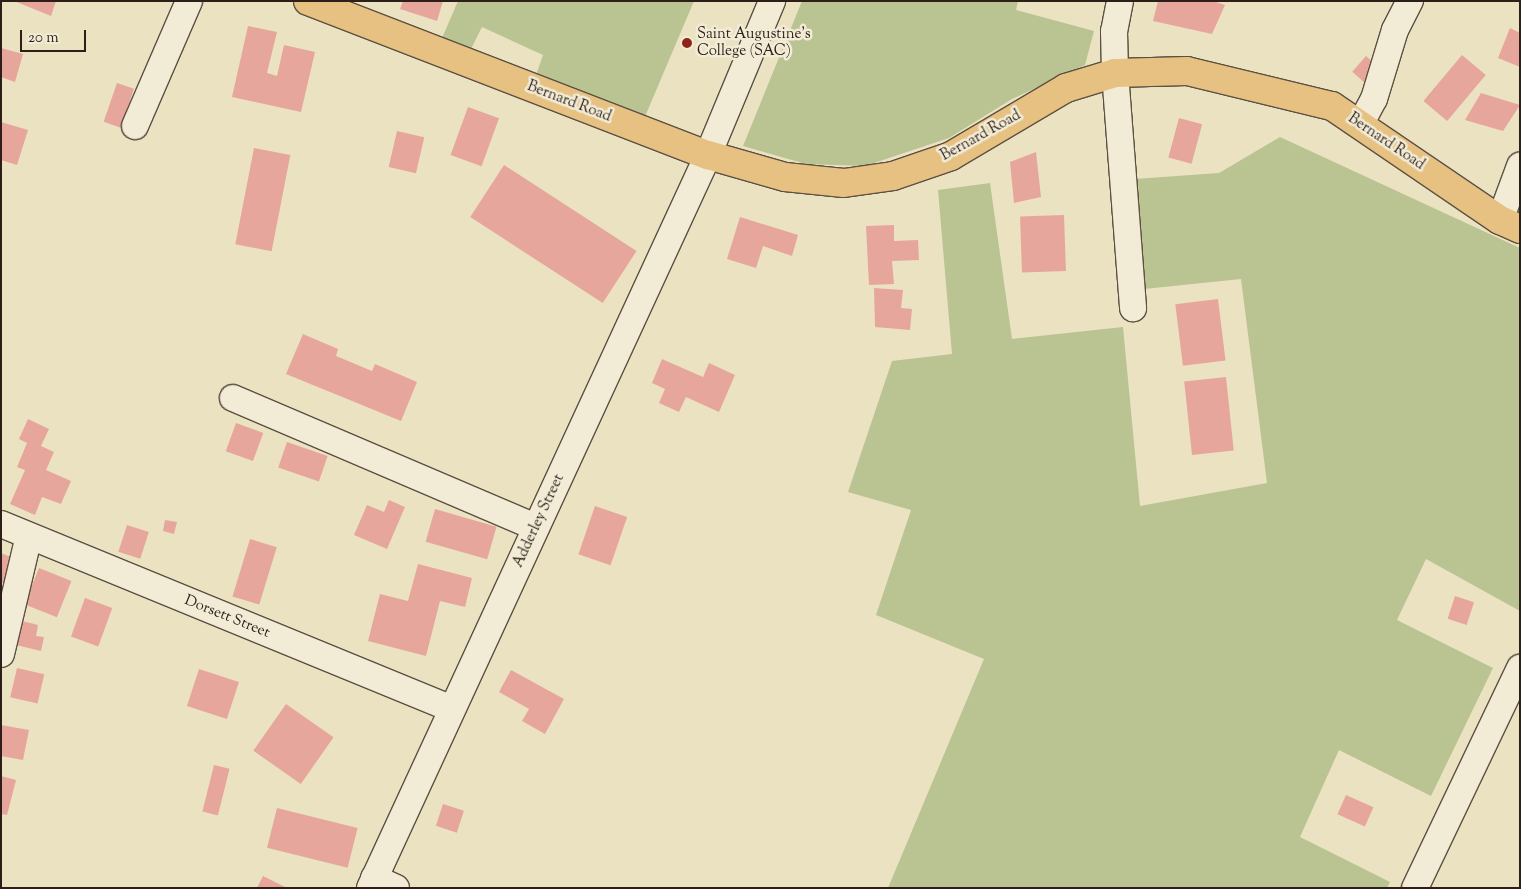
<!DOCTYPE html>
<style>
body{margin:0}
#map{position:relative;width:1521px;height:889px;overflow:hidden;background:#ebe2c2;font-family:"Sorts Mill Goudy",serif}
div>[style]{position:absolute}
.green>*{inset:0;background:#bac392}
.building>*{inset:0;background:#e7a69b;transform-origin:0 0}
.roads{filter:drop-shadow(1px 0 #5c5042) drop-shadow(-1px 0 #5c5042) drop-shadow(0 1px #5c5042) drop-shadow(0 -1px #5c5042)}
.minor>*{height:26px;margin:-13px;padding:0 13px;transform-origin:13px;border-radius:13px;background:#f2ecd7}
.major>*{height:28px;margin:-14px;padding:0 14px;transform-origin:14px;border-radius:14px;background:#e6c181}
.dots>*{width:14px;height:14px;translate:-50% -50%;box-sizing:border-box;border:2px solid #f2ecd7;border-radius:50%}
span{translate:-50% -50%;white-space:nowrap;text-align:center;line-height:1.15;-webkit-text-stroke:5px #f2ecd7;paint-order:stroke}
.poi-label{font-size:15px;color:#2d1f18}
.left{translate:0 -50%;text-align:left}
.street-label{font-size:15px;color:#2d1f18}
.frame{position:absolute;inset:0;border:2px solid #2d1f18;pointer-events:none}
.scale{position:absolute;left:20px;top:30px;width:66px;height:22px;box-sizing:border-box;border:2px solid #2d1f18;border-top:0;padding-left:6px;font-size:15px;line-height:18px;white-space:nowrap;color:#2d1f18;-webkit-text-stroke:4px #f2ecd7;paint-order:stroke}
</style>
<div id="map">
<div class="green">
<i style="clip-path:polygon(458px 1px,694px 1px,644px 119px,536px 75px,543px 55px,482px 27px,471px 49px,442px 38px)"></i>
<i style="clip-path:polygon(802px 1px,1018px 1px,1016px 10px,1094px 31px,1085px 65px,1012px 99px,949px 138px,865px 166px,806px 164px,743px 146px)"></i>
<i style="clip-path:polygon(1280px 137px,1520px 248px,1520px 611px,1426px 559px,1397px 620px,1493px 668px,1431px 796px,1339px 750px,1300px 837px,1390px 882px,1387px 888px,888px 888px,984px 659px,876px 615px,911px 510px,848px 492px,892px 361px,952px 354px,938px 190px,990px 183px,1012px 339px,1123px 327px,1140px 506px,1267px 483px,1241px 279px,1144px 289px,1135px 179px,1219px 173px)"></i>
</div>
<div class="building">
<i style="clip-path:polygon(14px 1px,56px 1px,51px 16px)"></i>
<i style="clip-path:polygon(403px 1px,443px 1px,437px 21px,400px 9px)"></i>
<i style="clip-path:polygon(1158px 1px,1213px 1px,1225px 5px,1212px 34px,1153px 21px)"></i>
<i style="clip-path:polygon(248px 26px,277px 32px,267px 73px,277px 76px,284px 45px,315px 52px,301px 112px,232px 97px)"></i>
<i style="clip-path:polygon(1510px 28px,1520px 33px,1520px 67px,1498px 58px)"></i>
<i style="clip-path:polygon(1px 48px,23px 54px,15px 82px,1px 77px)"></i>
<i style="left:1462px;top:55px;width:31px;height:60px;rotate:40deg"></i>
<i style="left:1366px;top:56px;width:18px;height:21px;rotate:41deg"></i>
<i style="left:117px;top:83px;width:18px;height:41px;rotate:19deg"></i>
<i style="clip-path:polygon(1481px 93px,1520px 105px,1503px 131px,1465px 120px)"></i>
<i style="left:468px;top:107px;width:33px;height:51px;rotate:20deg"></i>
<i style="left:1179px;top:118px;width:24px;height:41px;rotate:15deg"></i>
<i style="clip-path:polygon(1px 122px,28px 130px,17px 165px,1px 160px)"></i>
<i style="left:397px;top:131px;width:28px;height:37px;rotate:13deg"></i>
<i style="left:254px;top:148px;width:37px;height:98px;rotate:11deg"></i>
<i style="clip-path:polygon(1036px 152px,1041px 197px,1014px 203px,1010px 162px)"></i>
<i style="left:504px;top:165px;width:158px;height:62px;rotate:33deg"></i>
<i style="left:1064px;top:215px;width:56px;height:44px;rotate:88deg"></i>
<i style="clip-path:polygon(740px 217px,798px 235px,792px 256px,763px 246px,756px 268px,727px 259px)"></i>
<i style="clip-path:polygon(894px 225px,894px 241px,918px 240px,919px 260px,892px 261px,894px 284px,869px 285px,866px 226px)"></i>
<i style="clip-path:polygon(874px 288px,903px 290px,901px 308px,912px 309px,910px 330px,875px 327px)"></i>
<i style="left:1218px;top:299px;width:62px;height:43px;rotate:83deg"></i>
<i style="clip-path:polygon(303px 334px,338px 349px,336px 356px,372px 371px,375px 364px,417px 382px,401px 421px,286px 374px)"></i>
<i style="clip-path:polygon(662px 359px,703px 377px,709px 363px,735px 375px,719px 412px,686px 397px,679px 412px,659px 403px,665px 389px,652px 383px)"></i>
<i style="left:1226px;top:377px;width:74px;height:42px;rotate:84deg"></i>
<i style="clip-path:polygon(28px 419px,49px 429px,41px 446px,54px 452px,46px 470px,71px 481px,61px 504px,42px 497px,35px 515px,10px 504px,25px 470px,17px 467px,27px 443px,19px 439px)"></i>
<i style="left:236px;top:423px;width:29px;height:30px;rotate:20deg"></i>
<i style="left:287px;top:442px;width:43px;height:27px;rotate:19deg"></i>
<i style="clip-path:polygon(389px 500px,405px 507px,387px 549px,354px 535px,367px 505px,384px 512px)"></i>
<i style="left:595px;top:506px;width:34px;height:51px;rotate:19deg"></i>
<i style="left:435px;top:509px;width:64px;height:34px;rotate:16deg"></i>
<i style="clip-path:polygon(165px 520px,177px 522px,174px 534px,163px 531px)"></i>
<i style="left:127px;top:525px;width:23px;height:28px;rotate:18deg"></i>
<i style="left:250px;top:539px;width:28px;height:60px;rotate:17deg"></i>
<i style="clip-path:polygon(1px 553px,18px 560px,7px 584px,1px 582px)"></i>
<i style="clip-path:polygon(418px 564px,472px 578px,465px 607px,440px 601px,426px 656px,368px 641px,380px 594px,408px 601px)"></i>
<i style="left:39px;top:568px;width:35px;height:39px;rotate:22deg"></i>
<i style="left:1455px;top:596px;width:20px;height:24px;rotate:18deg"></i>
<i style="left:85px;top:598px;width:29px;height:41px;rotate:20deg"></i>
<i style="clip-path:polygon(22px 621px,38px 625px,36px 636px,44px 637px,41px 651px,16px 645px)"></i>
<i style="left:17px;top:668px;width:28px;height:30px;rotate:13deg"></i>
<i style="left:199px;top:669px;width:42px;height:39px;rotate:18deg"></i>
<i style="clip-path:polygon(511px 670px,564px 699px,545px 734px,522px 721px,529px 709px,499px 692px)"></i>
<i style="left:286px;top:704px;width:58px;height:57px;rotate:35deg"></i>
<i style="clip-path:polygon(1px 725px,29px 730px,23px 760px,1px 756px)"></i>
<i style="left:214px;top:765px;width:16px;height:48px;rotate:14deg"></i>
<i style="clip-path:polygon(1px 776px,16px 780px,7px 815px,1px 814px)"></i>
<i style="left:1346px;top:795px;width:30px;height:21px;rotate:24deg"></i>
<i style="left:443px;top:804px;width:22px;height:23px;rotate:18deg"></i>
<i style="left:277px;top:808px;width:83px;height:41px;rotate:14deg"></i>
<i style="clip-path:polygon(263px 876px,287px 888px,257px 888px)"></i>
</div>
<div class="roads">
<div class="minor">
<i style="left:1120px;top:1px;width:31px;rotate:101deg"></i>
<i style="left:1114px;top:31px;width:42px;rotate:88.6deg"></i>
<i style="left:1115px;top:73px;width:236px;rotate:85.6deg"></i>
<i style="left:1360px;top:125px;width:30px;rotate:-62deg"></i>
<i style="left:1374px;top:99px;width:72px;rotate:-73.1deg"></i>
<i style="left:1395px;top:30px;width:33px;rotate:-63deg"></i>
<i style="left:135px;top:126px;width:136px;rotate:-66.6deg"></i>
<i style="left:1500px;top:220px;width:58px;rotate:-69.7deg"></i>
<i style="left:233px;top:398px;width:329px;rotate:23.1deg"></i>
<i style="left:1px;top:524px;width:487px;rotate:22.3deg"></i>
<i style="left:1px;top:654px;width:121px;rotate:-76.7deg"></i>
<i style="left:374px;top:878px;width:24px;rotate:24deg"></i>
<i style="left:370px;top:888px;width:807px;rotate:-65.24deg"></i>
<i style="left:708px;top:155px;width:167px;rotate:-67.4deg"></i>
<i style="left:1415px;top:888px;width:244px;rotate:-64.5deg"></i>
</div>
<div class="major">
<i style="left:308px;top:1px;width:429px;rotate:21.1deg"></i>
<i style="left:708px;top:155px;width:80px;rotate:15.9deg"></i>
<i style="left:785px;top:177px;width:59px;rotate:5.8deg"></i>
<i style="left:844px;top:183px;width:49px;rotate:-8.1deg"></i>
<i style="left:893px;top:176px;width:61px;rotate:-19deg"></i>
<i style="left:951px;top:156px;width:134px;rotate:-30.6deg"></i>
<i style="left:1066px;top:88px;width:51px;rotate:-17deg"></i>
<i style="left:1115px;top:73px;width:72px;rotate:-1.6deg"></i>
<i style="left:1187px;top:71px;width:149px;rotate:13.6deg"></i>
<i style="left:1332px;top:106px;width:203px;rotate:34.2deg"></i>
<i style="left:1500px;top:220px;width:22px;rotate:24deg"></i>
</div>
</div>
<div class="dots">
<i style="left:687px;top:43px;background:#8f2418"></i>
</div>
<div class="poi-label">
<span class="left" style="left:697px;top:43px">Saint Augustine's<br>College (SAC)</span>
</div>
<div class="street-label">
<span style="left:569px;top:102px;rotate:21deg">Bernard Road</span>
<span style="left:981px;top:136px;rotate:-29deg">Bernard Road</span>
<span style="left:1386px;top:142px;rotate:34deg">Bernard Road</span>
<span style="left:539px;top:521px;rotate:-65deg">Adderley Street</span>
<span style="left:227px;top:617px;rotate:22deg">Dorsett Street</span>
</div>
<div class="frame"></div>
<div class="scale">20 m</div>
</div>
